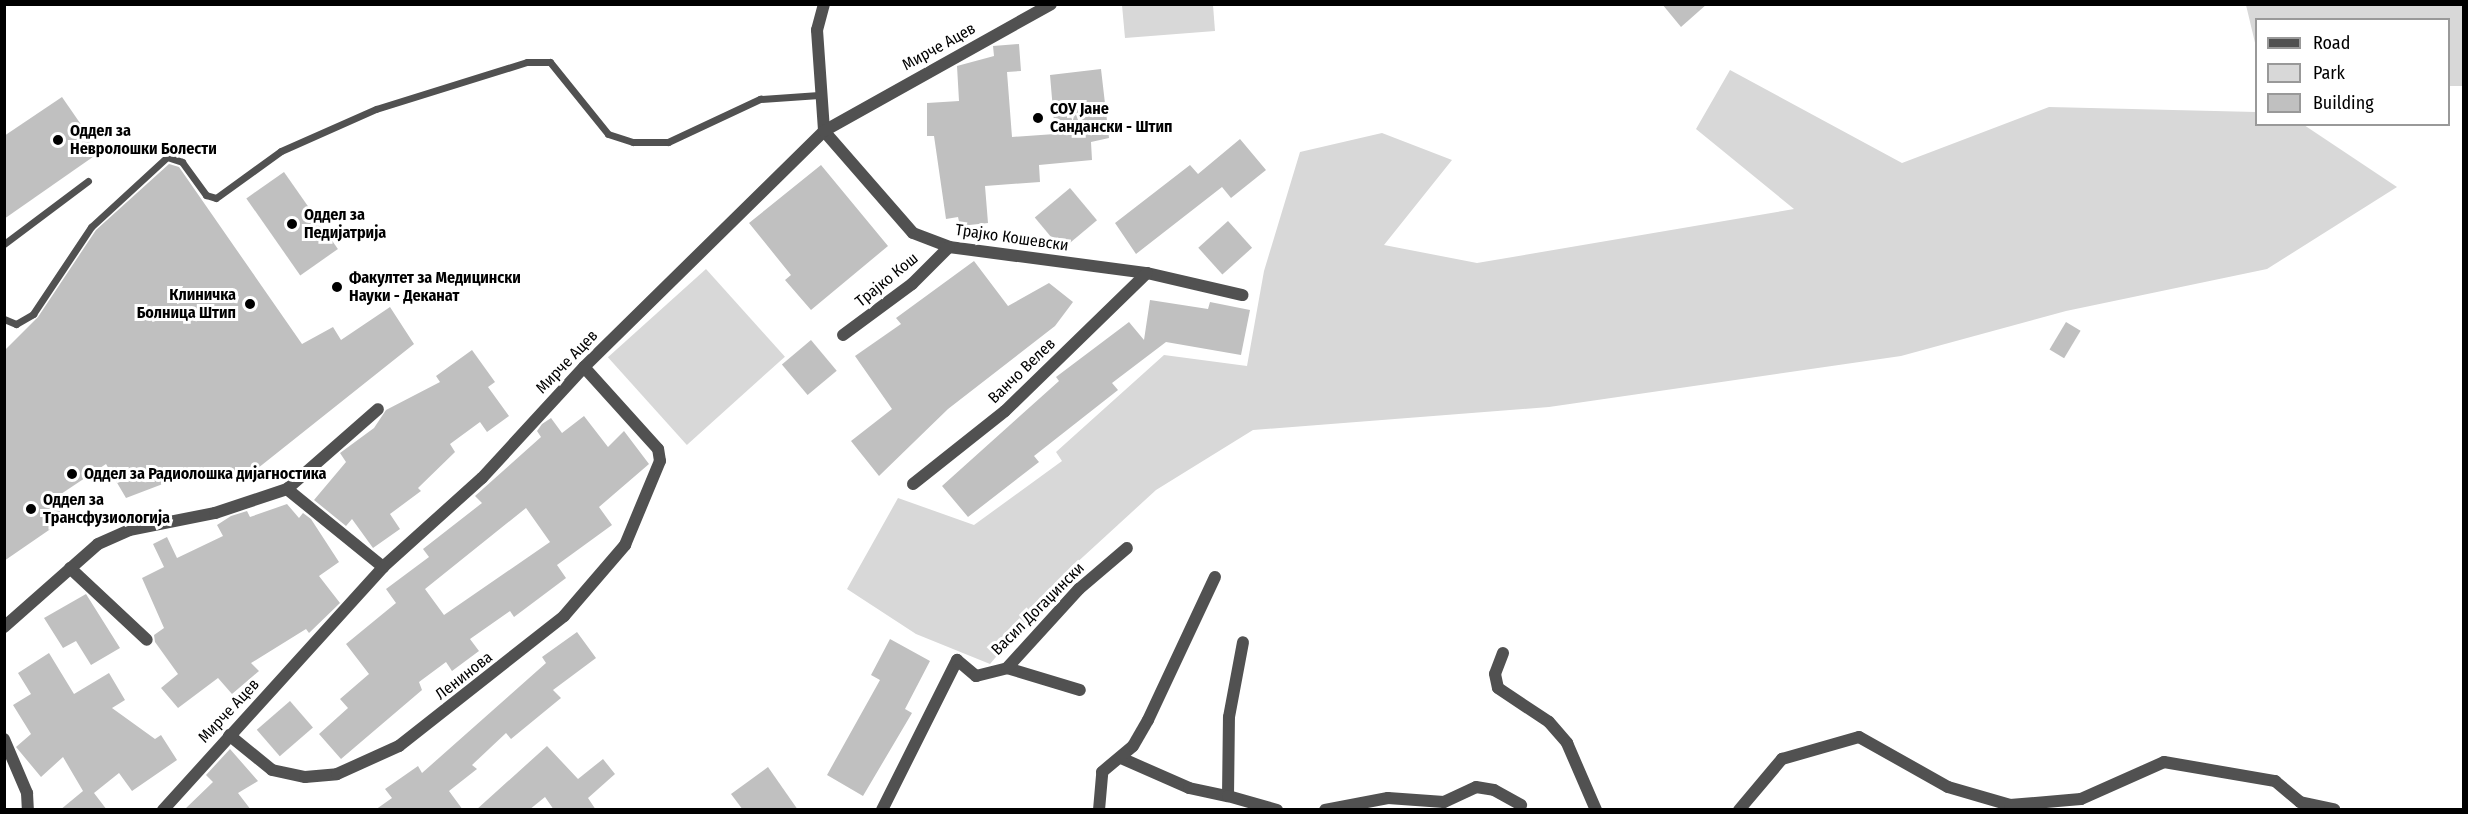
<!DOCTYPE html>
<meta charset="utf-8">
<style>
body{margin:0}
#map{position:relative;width:2468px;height:814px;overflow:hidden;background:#fff;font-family:"Fira Sans Condensed",sans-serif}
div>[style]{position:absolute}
.green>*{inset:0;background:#d8d8d8;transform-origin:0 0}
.building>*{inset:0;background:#c0c0c0;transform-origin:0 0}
.lane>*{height:7px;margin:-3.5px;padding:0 3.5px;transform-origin:3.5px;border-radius:3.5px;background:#515151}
.street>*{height:12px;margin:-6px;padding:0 6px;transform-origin:6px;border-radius:6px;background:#515151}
.dots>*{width:16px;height:16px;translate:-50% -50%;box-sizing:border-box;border:3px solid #fff;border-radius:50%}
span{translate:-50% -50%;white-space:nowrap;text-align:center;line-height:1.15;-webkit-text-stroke:6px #fff;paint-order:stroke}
.street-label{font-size:16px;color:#000}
.poi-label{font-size:16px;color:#000;font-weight:700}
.left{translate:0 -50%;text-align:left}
.right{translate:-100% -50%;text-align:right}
.frame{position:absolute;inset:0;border:6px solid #000;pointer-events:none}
.legend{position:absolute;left:2255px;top:18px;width:195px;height:108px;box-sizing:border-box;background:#fff;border:2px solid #999;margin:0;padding:8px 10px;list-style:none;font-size:18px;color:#000}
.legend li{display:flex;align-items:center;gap:12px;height:30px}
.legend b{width:30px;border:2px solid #999}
</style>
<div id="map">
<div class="green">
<i style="clip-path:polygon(1122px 5px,1213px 5px,1215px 31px,1125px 38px)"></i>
<i style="clip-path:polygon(2246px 5px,2463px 5px,2463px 86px,2449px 86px,2448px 20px,2256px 20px,2256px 47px)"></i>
<i style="clip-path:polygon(1730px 70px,1902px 163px,2049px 107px,2256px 112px,2256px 124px,2304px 125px,2397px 187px,2267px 269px,2066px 311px,1901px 356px,1549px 407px,1253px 430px,1156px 490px,1072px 567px,990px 664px,916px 634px,847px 589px,898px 498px,974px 525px,1062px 461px,1056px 452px,1164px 355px,1247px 366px,1264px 271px,1300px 152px,1382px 133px,1452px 160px,1384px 245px,1477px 263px,1794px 209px,1696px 129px)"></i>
<i style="left:706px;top:269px;width:118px;height:132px;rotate:48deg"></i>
</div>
<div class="building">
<i style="clip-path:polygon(1662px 4px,1707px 4px,1681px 27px)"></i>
<i style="clip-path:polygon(1019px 44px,1021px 71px,1007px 72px,1012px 137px,1055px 134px,1050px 75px,1101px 69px,1109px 138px,1091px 142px,1092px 160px,1039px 165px,1040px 182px,985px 186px,988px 223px,960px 226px,958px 217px,946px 219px,934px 136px,927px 136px,927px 103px,959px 101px,957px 66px,994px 56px,993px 46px)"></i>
<i style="clip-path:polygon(62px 97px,100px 152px,4px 219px,4px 136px)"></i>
<i style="clip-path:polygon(1240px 139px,1266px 170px,1231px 198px,1222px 187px,1136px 254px,1115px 223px,1190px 165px,1198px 174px)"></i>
<i style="clip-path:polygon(169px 164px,179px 167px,302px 344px,333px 327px,341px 340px,390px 307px,414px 344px,248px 476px,189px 474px,126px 498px,106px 464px,52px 500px,65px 519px,4px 561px,4px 351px,38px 317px,96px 230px)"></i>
<i style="clip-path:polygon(821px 165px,888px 246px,811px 310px,785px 280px,791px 275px,749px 223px)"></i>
<i style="left:284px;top:172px;width:94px;height:46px;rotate:55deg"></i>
<i style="left:1070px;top:188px;width:42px;height:46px;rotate:50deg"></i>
<i style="left:1228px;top:221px;width:36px;height:40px;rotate:48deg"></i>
<i style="clip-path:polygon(974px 261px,1008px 306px,1049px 283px,1073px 302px,1055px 326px,948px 409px,879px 476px,851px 441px,892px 409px,855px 356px,901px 324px,896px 318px)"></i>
<i style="clip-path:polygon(1150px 300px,1208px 309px,1210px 302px,1250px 310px,1241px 355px,1166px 342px,1112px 383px,1118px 390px,1034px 456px,1039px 462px,968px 517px,942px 486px,1059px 381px,1056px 377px,1129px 322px,1144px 340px)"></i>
<i style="left:2066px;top:322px;width:17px;height:32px;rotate:31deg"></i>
<i style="left:811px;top:340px;width:40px;height:38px;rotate:50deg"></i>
<i style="clip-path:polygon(472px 350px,495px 382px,488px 387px,509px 416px,487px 432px,480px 422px,450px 444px,455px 452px,418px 488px,421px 491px,390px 514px,400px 529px,373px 548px,352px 519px,346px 526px,314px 500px,346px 462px,340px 453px,374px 428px,386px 410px,440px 382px,436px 376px)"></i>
<i style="clip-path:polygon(evenodd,584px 416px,608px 447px,624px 431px,649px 464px,599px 507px,612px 525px,557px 565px,566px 578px,514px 617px,510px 611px,470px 639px,479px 651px,452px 671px,446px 662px,419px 682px,422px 690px,341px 759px,319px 734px,348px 708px,340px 699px,369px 674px,346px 644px,396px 603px,386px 589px,429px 557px,423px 549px,482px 503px,475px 496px,541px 437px,537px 431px,542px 424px,551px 418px,562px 433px,584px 416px,526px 508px,550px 542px,444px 615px,425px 589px,526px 508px)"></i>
<i style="clip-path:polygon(287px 504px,299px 518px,303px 513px,311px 519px,339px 562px,319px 576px,340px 603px,309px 633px,306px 629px,251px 663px,259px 671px,232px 694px,218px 678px,178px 708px,161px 688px,178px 674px,155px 642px,154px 635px,164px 628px,142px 578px,164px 567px,153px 544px,167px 537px,177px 558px,223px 536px,217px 525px,231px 516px,247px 511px,250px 517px)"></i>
<i style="clip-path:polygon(86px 594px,120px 648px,91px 665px,76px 641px,63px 648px,44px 618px)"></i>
<i style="clip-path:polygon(577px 632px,596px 658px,553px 690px,561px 698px,511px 739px,506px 733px,472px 765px,477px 769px,449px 791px,463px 810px,375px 810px,392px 798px,385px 789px,418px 766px,422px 773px,546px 663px,542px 657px)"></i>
<i style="clip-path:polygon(890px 639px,930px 661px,905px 709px,912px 713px,863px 796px,827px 775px,880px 680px,871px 675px)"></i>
<i style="clip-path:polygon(49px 653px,74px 694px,109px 673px,125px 700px,112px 708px,155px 739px,161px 735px,177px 760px,132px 791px,119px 773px,94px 793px,107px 810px,60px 810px,83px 791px,63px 757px,41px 777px,16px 747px,31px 734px,13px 705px,31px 694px,18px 673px)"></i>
<i style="left:290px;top:701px;width:35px;height:44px;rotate:49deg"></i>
<i style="clip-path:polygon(547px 746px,578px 779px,603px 759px,615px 774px,588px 798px,596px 810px,554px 810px,545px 797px,529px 810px,476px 810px)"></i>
<i style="clip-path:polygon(230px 749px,258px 781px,238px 793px,251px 810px,184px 810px,213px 782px,206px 775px)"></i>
<i style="clip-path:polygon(768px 767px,798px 810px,743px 810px,731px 794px)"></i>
</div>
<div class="lane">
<i style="left:4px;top:244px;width:105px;rotate:-36.9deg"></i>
<i style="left:4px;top:319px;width:13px;rotate:23deg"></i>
<i style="left:16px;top:324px;width:20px;rotate:-30deg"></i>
<i style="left:33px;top:314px;width:105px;rotate:-56.3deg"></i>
<i style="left:91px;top:227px;width:103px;rotate:-42.6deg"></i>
<i style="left:167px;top:157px;width:16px;rotate:18deg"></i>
<i style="left:182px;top:162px;width:41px;rotate:54deg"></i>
<i style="left:206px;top:195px;width:10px;rotate:17deg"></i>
<i style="left:216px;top:198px;width:80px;rotate:-35.9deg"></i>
<i style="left:281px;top:151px;width:104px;rotate:-23.9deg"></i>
<i style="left:376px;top:109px;width:158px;rotate:-17.3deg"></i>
<i style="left:527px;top:62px;width:23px"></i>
<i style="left:550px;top:62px;width:92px;rotate:51.1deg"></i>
<i style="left:608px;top:134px;width:26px;rotate:18deg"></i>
<i style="left:633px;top:142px;width:35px"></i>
<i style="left:668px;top:142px;width:102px;rotate:-25.1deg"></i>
<i style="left:760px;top:99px;width:59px;rotate:-3.9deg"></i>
</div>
<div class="street">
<i style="left:824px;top:4px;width:27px;rotate:105deg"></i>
<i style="left:817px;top:30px;width:101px;rotate:86deg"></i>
<i style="left:824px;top:131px;width:135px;rotate:48.9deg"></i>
<i style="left:913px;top:233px;width:39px;rotate:21deg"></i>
<i style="left:949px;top:247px;width:200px;rotate:7.5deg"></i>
<i style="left:1147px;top:273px;width:98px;rotate:13deg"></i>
<i style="left:843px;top:335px;width:86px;rotate:-36.5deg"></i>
<i style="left:912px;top:284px;width:52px;rotate:-45deg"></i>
<i style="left:913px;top:484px;width:117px;rotate:-38.4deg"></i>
<i style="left:1005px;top:411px;width:198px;rotate:-44.2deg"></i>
<i style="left:287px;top:489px;width:124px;rotate:39.1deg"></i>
<i style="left:70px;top:568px;width:105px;rotate:43.1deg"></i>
<i style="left:4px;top:627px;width:125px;rotate:-41.4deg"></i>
<i style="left:98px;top:544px;width:34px;rotate:-24deg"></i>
<i style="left:129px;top:530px;width:88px;rotate:-11.2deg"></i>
<i style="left:215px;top:513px;width:76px;rotate:-18.4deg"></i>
<i style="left:287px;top:489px;width:121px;rotate:-41.3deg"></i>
<i style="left:1503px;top:653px;width:22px;rotate:111deg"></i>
<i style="left:1495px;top:674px;width:14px;rotate:78deg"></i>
<i style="left:1498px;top:688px;width:61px;rotate:33.7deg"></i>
<i style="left:1549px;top:722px;width:28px;rotate:49deg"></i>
<i style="left:1567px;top:743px;width:73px;rotate:66.6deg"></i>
<i style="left:1007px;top:668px;width:76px;rotate:16.8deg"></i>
<i style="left:229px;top:735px;width:55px;rotate:39.1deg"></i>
<i style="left:272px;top:770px;width:34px;rotate:12deg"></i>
<i style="left:305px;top:777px;width:32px;rotate:-5deg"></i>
<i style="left:337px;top:774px;width:68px;rotate:-24.3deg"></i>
<i style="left:399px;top:746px;width:210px;rotate:-38.2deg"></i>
<i style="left:564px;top:616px;width:94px;rotate:-49.3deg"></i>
<i style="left:625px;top:545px;width:91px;rotate:-67.4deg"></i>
<i style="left:660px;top:461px;width:12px;rotate:-99deg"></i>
<i style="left:658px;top:449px;width:110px;rotate:-132.1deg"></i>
<i style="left:4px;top:739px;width:59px;rotate:66.9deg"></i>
<i style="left:27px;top:793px;width:17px;rotate:87deg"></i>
<i style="left:1121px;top:758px;width:74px;rotate:23.8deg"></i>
<i style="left:1189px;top:788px;width:40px;rotate:12deg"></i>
<i style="left:1228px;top:796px;width:79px;rotate:-89.3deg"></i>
<i style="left:1229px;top:717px;width:76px;rotate:-79.4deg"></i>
<i style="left:1228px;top:796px;width:51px;rotate:15.9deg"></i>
<i style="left:163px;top:810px;width:328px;rotate:-47.8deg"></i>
<i style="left:383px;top:567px;width:133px;rotate:-42deg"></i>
<i style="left:482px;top:478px;width:151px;rotate:-47.4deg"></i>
<i style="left:584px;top:367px;width:337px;rotate:-44.5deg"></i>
<i style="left:824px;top:131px;width:260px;rotate:-29.2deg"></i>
<i style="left:882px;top:810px;width:168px;rotate:-63.4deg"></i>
<i style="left:957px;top:660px;width:25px;rotate:40deg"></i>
<i style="left:976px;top:676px;width:32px;rotate:-14deg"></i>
<i style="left:1007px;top:668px;width:107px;rotate:-47.7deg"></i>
<i style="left:1079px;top:589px;width:63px;rotate:-40.5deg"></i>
<i style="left:1099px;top:810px;width:38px;rotate:-85deg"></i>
<i style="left:1102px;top:772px;width:40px;rotate:-40deg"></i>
<i style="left:1133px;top:746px;width:30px;rotate:-60deg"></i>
<i style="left:1148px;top:720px;width:158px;rotate:-64.9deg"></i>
<i style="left:1325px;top:810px;width:64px;rotate:-10.8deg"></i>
<i style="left:1388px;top:798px;width:56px;rotate:4.1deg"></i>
<i style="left:1444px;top:802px;width:35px;rotate:-25deg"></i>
<i style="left:1476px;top:787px;width:18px;rotate:9deg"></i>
<i style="left:1494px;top:790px;width:31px;rotate:29deg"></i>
<i style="left:1739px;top:810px;width:67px;rotate:-49.9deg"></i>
<i style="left:1782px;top:759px;width:80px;rotate:-15.9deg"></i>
<i style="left:1859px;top:737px;width:102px;rotate:29.3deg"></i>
<i style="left:1948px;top:787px;width:65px;rotate:16.2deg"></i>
<i style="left:2010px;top:805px;width:71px;rotate:-4.8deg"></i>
<i style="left:2081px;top:799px;width:91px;rotate:-24deg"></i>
<i style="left:2164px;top:762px;width:113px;rotate:9.7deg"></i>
<i style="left:2275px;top:781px;width:33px;rotate:40deg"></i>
<i style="left:2300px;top:802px;width:35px;rotate:12deg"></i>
</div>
<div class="dots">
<i style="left:1038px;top:118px;background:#000"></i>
<i style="left:58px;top:140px;background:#000"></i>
<i style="left:292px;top:224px;background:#000"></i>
<i style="left:337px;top:287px;background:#000"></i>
<i style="left:250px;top:304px;background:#000"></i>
<i style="left:72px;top:474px;background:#000"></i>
<i style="left:31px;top:509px;background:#000"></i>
</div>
<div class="street-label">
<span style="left:939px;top:47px;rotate:-29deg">Мирче Ацев</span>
<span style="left:1012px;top:238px;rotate:8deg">Трајко Кошевски</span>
<span style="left:887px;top:280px;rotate:-39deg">Трајко Кош</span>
<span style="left:567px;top:362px;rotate:-46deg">Мирче Ацев</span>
<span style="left:1022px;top:371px;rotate:-44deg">Ванчо Велев</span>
<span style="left:1038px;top:609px;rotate:-45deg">Васил Догаџински</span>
<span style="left:464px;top:676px;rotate:-38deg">Ленинова</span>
<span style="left:229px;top:711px;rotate:-47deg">Мирче Ацев</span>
</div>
<div class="poi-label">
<span class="left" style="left:1050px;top:118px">СОУ Јане<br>Сандански - Штип</span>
<span class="left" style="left:70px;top:140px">Оддел за<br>Невролошки Болести</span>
<span class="left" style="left:304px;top:224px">Оддел за<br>Педијатрија</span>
<span class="left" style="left:349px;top:287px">Факултет за Медицински<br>Науки - Деканат</span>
<span class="right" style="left:236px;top:304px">Клиничка<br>Болница Штип</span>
<span class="left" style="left:84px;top:474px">Оддел за Радиолошка дијагностика</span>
<span class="left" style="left:43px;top:509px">Оддел за<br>Трансфузиологија</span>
</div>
<div class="frame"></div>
<ul class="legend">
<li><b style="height:8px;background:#515151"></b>Road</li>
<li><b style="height:16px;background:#d8d8d8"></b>Park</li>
<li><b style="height:16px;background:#c0c0c0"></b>Building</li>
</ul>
</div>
